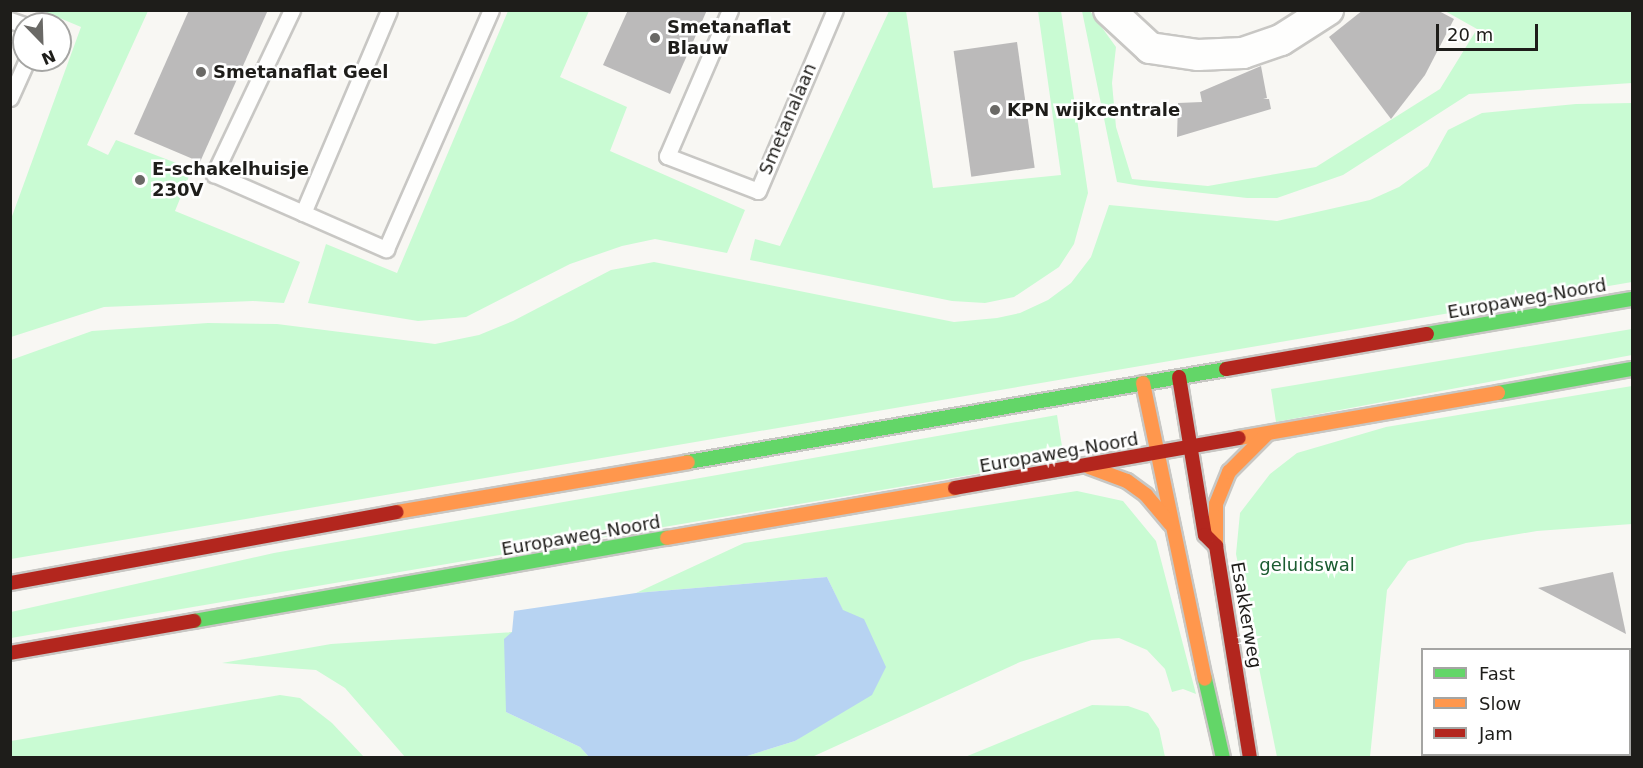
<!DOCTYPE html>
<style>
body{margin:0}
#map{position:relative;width:1643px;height:768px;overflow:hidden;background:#f8f7f3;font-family:"DejaVu Sans",sans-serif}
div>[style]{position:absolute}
.green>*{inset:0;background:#c9fbd3}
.water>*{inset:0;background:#b7d3f2}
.building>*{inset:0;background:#bbbaba;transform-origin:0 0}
.roads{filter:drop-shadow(2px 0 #c8c7c4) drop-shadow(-2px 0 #c8c7c4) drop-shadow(0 2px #c8c7c4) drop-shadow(0 -2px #c8c7c4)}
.lane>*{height:15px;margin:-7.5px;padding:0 7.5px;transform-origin:7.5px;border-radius:7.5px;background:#fefefd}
.street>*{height:30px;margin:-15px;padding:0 15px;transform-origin:15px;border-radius:15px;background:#fefefd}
.fast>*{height:14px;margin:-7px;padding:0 7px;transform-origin:7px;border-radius:7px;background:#63d668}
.slow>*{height:14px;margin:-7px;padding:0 7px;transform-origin:7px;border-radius:7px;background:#ff974d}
.jam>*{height:14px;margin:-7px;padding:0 7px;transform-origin:7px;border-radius:7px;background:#b3261e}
.dots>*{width:16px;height:16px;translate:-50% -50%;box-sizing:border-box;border:3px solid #fff;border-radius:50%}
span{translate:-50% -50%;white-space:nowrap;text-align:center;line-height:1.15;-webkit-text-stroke:5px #fff;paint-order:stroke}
.poi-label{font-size:18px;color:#1e1d1a;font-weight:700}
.left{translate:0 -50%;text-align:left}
.street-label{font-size:18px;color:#1e1d1a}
.park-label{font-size:18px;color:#1b5c31}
.frame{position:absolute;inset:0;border:12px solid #1e1d1a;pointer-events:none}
.legend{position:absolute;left:1421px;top:648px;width:210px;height:108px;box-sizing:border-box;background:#fff;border:2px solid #a5a5a3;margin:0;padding:8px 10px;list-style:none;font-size:18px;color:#1e1d1a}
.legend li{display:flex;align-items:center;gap:12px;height:30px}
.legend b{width:30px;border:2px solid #a5a5a3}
.north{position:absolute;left:12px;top:12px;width:60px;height:60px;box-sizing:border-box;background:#fff;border:2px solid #a5a5a3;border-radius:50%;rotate:157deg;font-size:16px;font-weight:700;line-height:24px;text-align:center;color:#1e1d1a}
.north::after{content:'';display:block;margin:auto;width:21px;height:27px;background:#6a6966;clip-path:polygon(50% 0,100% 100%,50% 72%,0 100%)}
.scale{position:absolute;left:1436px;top:24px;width:102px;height:27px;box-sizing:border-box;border:3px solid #1e1d1a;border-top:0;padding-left:8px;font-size:18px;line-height:21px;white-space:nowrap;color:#1e1d1a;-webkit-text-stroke:4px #fff;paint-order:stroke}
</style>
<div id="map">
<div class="green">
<i style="clip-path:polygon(43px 11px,148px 11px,87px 145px,108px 155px,116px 140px,192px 169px,175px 211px,300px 262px,284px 303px,253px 301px,104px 307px,11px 337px,11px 219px,81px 27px)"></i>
<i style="clip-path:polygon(508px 11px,589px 11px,560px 77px,627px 107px,610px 151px,745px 210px,727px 253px,655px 239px,622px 246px,570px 264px,466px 317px,418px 321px,308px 303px,326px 244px,397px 273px)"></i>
<i style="clip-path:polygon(889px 11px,906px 11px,933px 188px,1061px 175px,1038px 11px,1061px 11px,1088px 193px,1074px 244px,1059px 267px,1014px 297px,985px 303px,952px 301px,750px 260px,755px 239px,780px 246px)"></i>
<i style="clip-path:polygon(1082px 11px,1090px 11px,1116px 47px,1112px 83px,1116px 127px,1132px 179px,1208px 186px,1316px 167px,1440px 89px,1477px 29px,1445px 11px,1632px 11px,1632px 83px,1469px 94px,1343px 175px,1277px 198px,1247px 198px,1141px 186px,1117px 182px)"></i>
<i style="clip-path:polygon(1632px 103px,1632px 282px,11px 559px,11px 360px,92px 331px,208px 323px,277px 324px,435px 344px,479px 335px,513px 321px,611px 270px,654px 262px,954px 322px,997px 318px,1020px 313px,1048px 300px,1071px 283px,1091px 257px,1109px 205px,1277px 221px,1370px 200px,1399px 187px,1428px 166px,1448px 130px,1482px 113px,1576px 104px)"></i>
<i style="clip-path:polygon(1632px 329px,1632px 355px,1276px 422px,1271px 389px)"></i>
<i style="clip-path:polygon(1632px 386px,1632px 524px,1537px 531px,1466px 543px,1408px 561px,1387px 590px,1370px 757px,1277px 757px,1236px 554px,1240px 513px,1270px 474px,1297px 453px,1386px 427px)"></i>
<i style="clip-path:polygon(1057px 415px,1064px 459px,11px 638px,11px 612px,274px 553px)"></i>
<i style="clip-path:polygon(1077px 491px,1123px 501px,1156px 541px,1196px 694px,1183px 689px,1172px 692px,1165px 669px,1147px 650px,1119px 638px,1092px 640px,1020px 662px,812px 757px,744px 757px,795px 741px,826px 719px,843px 611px,827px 577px,636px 593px,744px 543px)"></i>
<i style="clip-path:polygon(512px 632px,506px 712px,580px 747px,589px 757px,405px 757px,345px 688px,316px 670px,222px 663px,331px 644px)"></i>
<i style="clip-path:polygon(280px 695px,300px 698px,332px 723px,364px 757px,11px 757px,11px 741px)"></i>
<i style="clip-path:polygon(1092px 705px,1128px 706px,1148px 713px,1159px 729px,1165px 757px,965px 757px)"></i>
</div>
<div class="water">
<i style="clip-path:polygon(827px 577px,843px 610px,864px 619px,886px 667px,872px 695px,795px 741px,744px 757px,589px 757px,580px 747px,506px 712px,504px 639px,512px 632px,514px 611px,636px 593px)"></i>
</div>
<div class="building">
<i style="clip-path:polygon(189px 10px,268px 10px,200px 162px,134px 134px)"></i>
<i style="clip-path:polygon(628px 10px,707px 10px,670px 94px,603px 65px)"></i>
<i style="clip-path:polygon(1363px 10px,1437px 10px,1454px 19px,1425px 75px,1391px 119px,1329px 37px)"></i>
<i style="left:1017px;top:42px;width:127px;height:64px;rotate:82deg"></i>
<i style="clip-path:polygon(1261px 66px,1267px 98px,1263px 99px,1269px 99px,1271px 109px,1177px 137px,1178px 103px,1202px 102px,1200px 92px)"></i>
<i style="clip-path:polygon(1613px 572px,1626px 634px,1538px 588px)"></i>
</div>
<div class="roads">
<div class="lane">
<i style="left:292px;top:10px;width:182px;rotate:115.4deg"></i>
<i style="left:214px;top:174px;width:188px;rotate:23.6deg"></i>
<i style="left:386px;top:249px;width:261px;rotate:-66.3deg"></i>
<i style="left:730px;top:10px;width:159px;rotate:113.3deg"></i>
<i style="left:667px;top:156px;width:97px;rotate:21deg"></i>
<i style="left:758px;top:191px;width:197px;rotate:-67deg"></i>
<i style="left:10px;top:20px;width:15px;rotate:20deg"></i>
<i style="left:10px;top:98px;width:42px;rotate:-65.9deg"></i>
<i style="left:303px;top:213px;width:220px;rotate:-67deg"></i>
</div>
<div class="street">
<i style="left:1109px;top:10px;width:56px;rotate:42.8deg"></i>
<i style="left:1150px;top:48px;width:49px;rotate:8.3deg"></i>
<i style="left:1198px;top:55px;width:45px;rotate:-2.5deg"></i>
<i style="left:1243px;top:53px;width:40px;rotate:-18.9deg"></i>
<i style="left:1281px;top:40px;width:56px;rotate:-32.6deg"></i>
<i style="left:1630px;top:747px;width:2px;rotate:-27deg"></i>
<i style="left:1592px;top:756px;width:5px;rotate:-22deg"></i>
</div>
<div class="fast">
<i style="left:1427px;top:334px;width:208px;rotate:-9.7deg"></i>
<i style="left:1498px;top:393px;width:136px;rotate:-10.2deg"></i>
<i style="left:688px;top:462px;width:546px;rotate:-9.81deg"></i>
<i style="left:194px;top:621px;width:480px;rotate:-10deg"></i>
<i style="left:1205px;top:679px;width:81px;rotate:77.2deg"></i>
</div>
<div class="slow">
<i style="left:1143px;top:383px;width:302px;rotate:78.2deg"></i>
<i style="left:1239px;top:438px;width:263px;rotate:-9.9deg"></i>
<i style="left:1089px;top:467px;width:40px;rotate:20.2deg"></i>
<i style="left:1127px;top:481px;width:24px;rotate:36deg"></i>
<i style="left:1146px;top:495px;width:38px;rotate:50deg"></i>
<i style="left:397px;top:512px;width:295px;rotate:-9.7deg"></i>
<i style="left:667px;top:538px;width:292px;rotate:-9.8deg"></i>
<i style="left:1216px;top:546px;width:42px;rotate:-90deg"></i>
<i style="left:1216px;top:504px;width:35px;rotate:-68deg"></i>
<i style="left:1229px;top:472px;width:54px;rotate:-45deg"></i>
</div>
<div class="jam">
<i style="left:1226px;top:369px;width:204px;rotate:-9.9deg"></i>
<i style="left:1179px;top:377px;width:160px;rotate:80.7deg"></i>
<i style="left:1205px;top:535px;width:16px;rotate:45deg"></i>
<i style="left:1216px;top:546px;width:215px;rotate:80.9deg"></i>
<i style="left:955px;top:488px;width:288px;rotate:-10deg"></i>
<i style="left:10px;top:583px;width:393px;rotate:-10.4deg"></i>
<i style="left:10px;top:653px;width:187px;rotate:-9.9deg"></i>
</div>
</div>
<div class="dots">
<i style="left:655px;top:38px;background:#6a6966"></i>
<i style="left:201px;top:72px;background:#6a6966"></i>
<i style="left:995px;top:110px;background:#6a6966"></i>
<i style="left:140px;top:180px;background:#6a6966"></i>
</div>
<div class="poi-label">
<span class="left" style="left:667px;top:38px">Smetanaflat<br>Blauw</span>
<span class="left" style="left:213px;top:72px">Smetanaflat Geel</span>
<span class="left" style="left:1007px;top:110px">KPN wijkcentrale</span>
<span class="left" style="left:152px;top:180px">E-schakelhuisje<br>230V</span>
</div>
<div class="street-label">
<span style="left:788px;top:119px;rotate:-67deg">Smetanalaan</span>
<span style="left:1527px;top:299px;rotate:-10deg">Europaweg-Noord</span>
<span style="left:1059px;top:453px;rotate:-10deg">Europaweg-Noord</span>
<span style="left:581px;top:536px;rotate:-10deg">Europaweg-Noord</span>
<span style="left:1246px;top:615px;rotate:80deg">Esakkerweg</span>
</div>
<div class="park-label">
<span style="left:1307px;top:565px">geluidswal</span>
</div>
<div class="frame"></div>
<ul class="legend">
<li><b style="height:8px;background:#63d668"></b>Fast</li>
<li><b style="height:8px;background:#ff974d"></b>Slow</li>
<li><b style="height:8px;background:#b3261e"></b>Jam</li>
</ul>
<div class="north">N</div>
<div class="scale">20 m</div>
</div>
